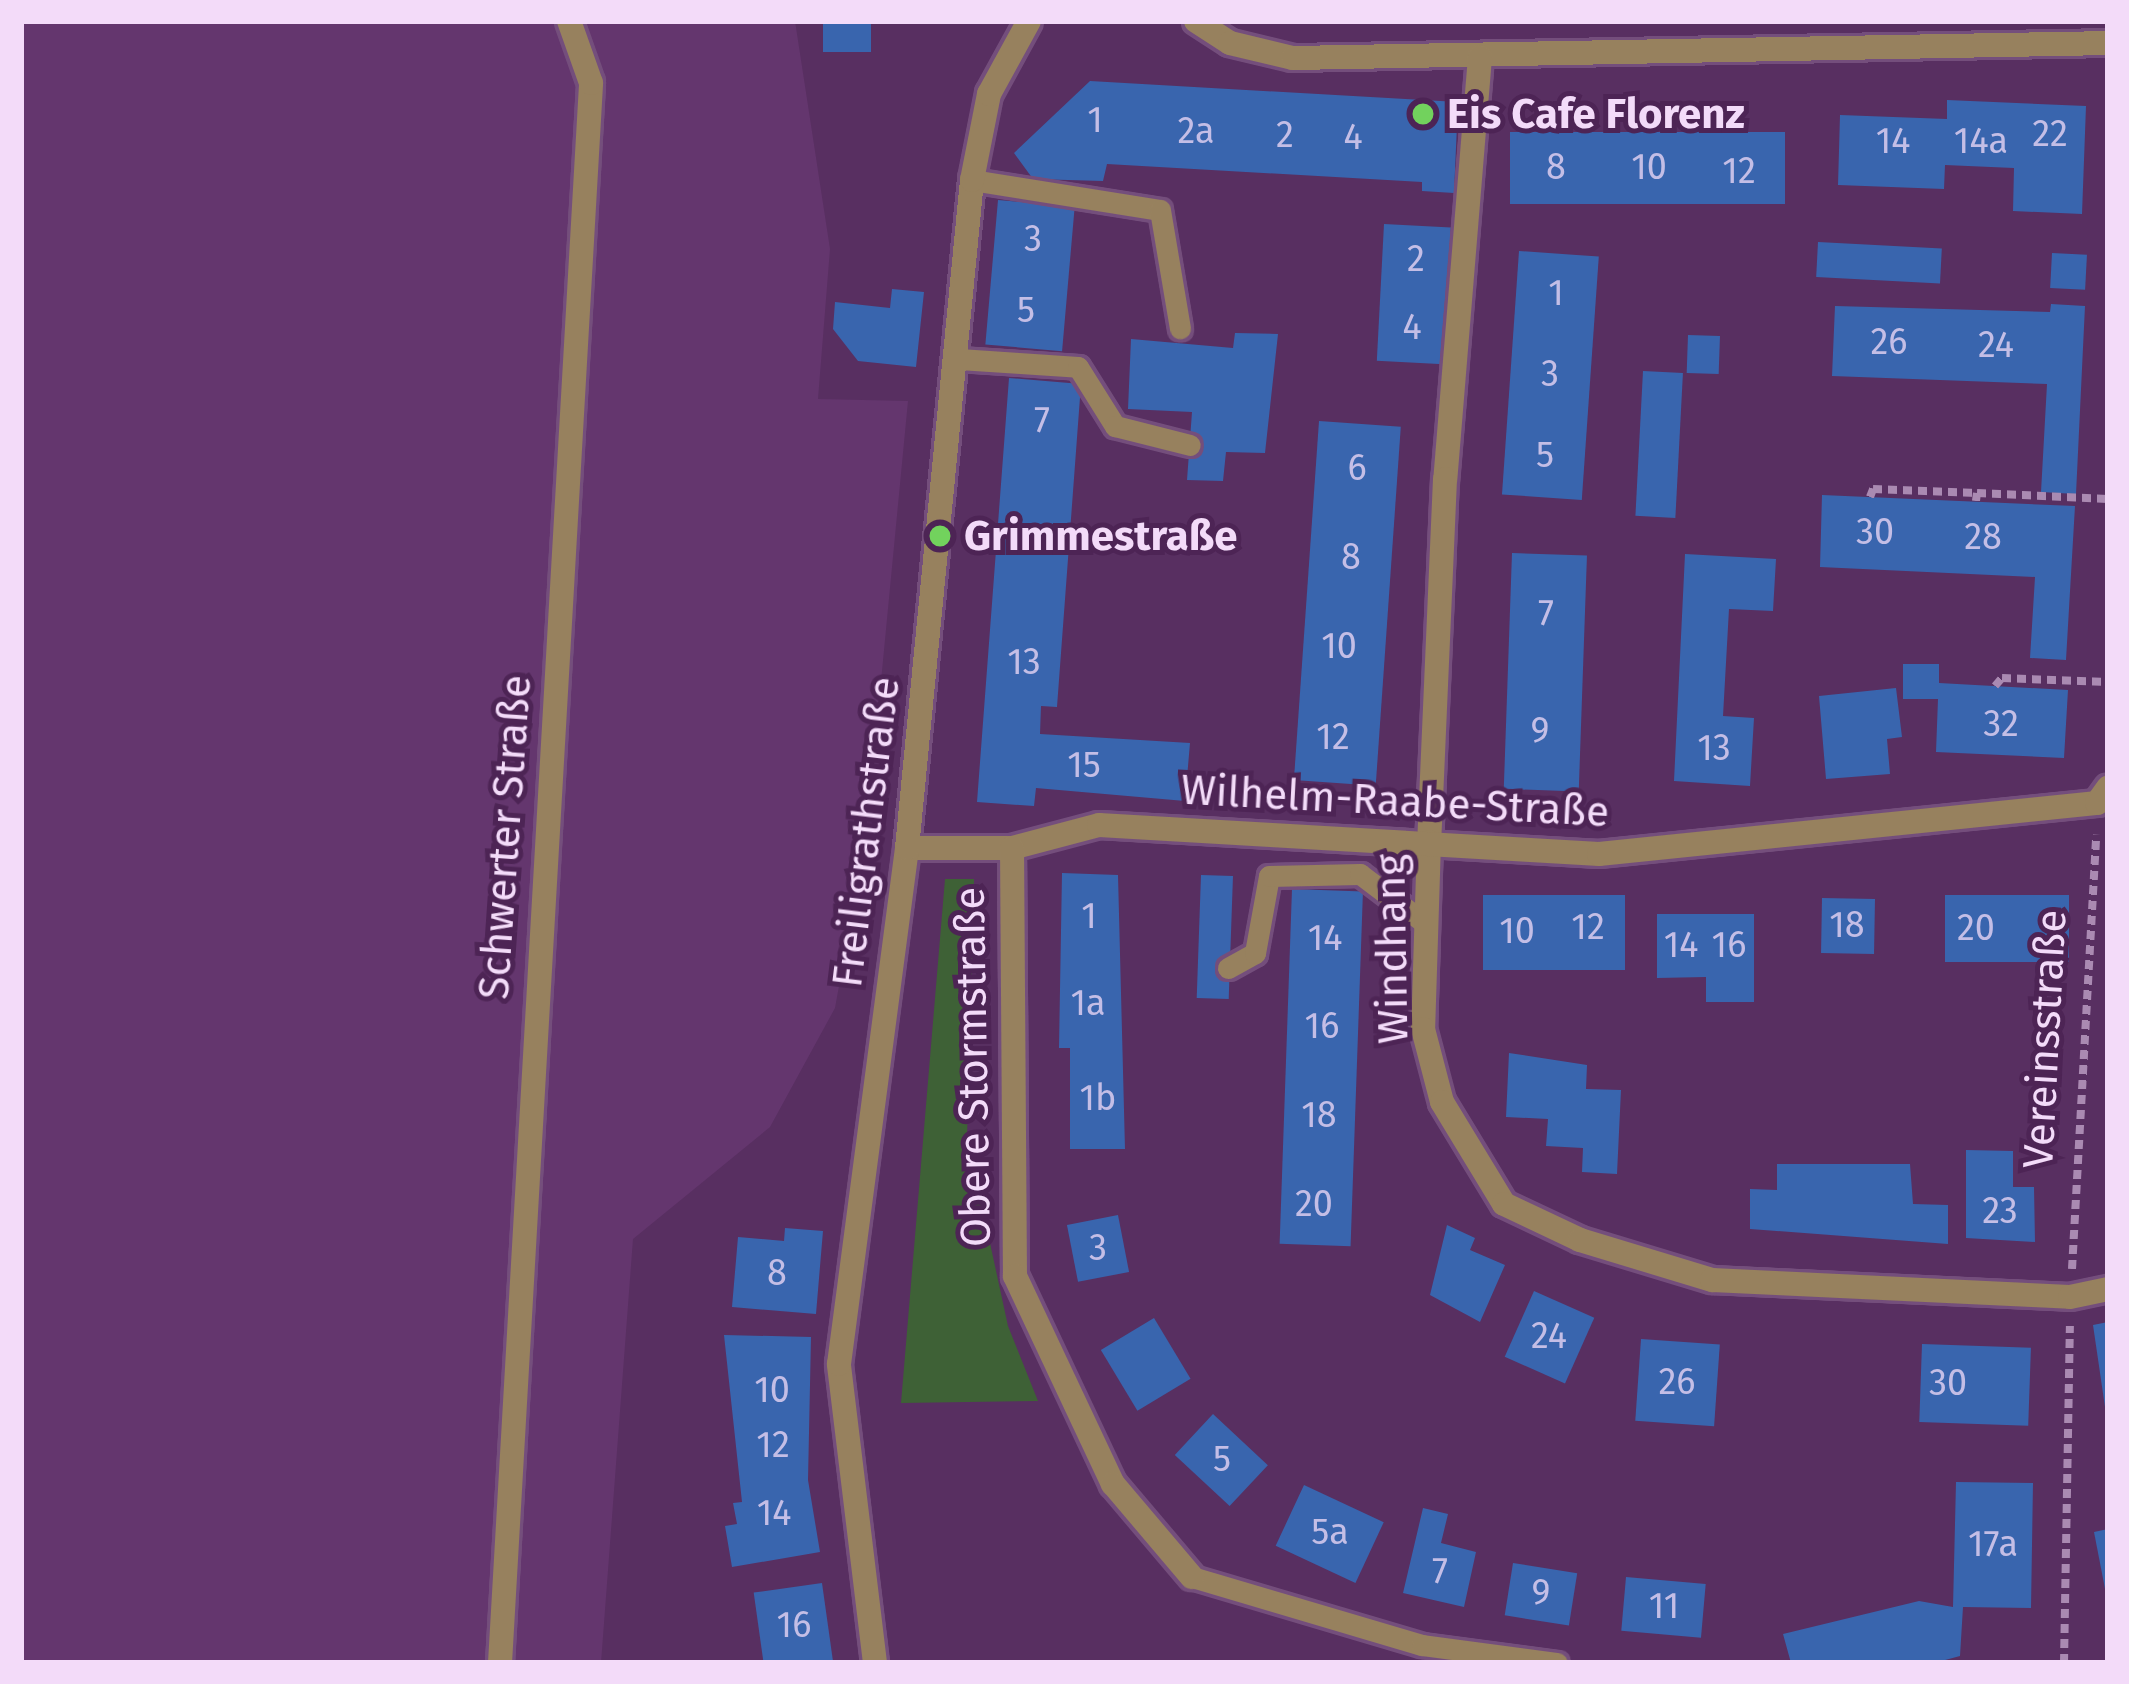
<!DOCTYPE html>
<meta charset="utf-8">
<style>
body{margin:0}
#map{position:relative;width:2129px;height:1684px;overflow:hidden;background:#582f61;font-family:"Fira Sans",sans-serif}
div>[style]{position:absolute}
.built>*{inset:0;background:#64366e}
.green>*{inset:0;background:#3e6136}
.building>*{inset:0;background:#3965ae;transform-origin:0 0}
.path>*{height:8px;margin-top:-4px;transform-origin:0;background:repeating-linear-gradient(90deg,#aa8ab2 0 9px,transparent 0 15px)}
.roads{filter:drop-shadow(3px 0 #744e7c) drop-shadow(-3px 0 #744e7c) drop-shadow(0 3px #744e7c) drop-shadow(0 -3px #744e7c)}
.service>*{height:21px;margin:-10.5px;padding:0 10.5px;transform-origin:10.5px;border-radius:10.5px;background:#97815e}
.minor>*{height:24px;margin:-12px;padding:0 12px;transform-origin:12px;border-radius:12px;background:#97815e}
.dots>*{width:33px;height:33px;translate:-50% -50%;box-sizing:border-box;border:6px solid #4d2455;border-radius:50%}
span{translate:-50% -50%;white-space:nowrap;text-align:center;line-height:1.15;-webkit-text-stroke:10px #4d2455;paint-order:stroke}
.number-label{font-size:36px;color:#c4bee6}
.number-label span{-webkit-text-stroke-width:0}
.poi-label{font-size:42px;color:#f3dbf9;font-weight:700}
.left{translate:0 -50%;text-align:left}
.street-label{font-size:42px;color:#f3dbf9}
.frame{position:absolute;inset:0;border:24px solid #f3dbf9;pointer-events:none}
</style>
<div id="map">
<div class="built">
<i style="clip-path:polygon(21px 21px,795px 21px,830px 249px,818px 399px,908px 401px,866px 837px,835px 1008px,770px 1127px,633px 1239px,601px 1663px,21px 1663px)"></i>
</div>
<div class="green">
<i style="clip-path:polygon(945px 879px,974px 879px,967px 1137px,1008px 1326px,1038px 1401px,901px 1403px)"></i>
</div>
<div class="building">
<i style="left:823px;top:21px;width:48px;height:31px"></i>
<i style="clip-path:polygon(1090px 81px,1458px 102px,1454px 193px,1422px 191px,1422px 182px,1107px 164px,1103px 181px,1033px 179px,1014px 153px)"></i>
<i style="clip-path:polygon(1947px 100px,2086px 106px,2082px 214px,2013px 211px,2014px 168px,1945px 165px,1944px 189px,1838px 185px,1840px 115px,1947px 119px)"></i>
<i style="left:1510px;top:132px;width:275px;height:72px"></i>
<i style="left:998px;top:200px;width:77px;height:145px;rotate:5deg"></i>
<i style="left:1384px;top:224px;width:67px;height:137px;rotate:3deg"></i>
<i style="left:1818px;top:242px;width:124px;height:35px;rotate:3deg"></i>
<i style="left:1519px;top:251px;width:80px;height:244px;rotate:4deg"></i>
<i style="left:2052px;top:253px;width:35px;height:35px;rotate:3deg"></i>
<i style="clip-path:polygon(892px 289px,924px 292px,916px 367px,858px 361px,833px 329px,835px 302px,890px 308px)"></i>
<i style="clip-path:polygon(2051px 304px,2085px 306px,2076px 494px,2041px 492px,2047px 384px,1832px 376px,1835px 306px,2050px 312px)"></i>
<i style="clip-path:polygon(1235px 333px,1278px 334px,1265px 453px,1226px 452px,1223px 481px,1187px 480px,1192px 412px,1128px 409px,1131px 339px,1233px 348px)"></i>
<i style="left:1688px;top:335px;width:32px;height:38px;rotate:2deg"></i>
<i style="left:1643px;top:371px;width:40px;height:145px;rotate:3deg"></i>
<i style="clip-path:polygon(1009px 378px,1081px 384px,1057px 707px,1041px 706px,1040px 734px,1190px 743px,1185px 801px,1036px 788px,1034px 806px,977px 802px)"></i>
<i style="left:1319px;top:421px;width:82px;height:360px;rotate:4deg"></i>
<i style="clip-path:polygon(1822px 495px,2075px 506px,2066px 660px,2030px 658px,2035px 577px,1820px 567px)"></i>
<i style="left:1512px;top:553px;width:75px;height:236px;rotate:2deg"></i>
<i style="clip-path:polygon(1685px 554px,1776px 559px,1773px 611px,1729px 609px,1723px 716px,1754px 718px,1750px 786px,1674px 781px)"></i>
<i style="clip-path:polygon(1903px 664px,1939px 664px,1939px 683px,2068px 690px,2064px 758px,1936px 752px,1938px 699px,1903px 699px)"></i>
<i style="clip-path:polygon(1896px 688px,1902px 737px,1887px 739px,1890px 774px,1826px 779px,1819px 696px)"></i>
<i style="clip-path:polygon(1062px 873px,1118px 875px,1125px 1149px,1070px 1149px,1070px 1048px,1059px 1048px)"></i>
<i style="left:1201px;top:875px;width:32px;height:123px;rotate:2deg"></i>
<i style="left:1292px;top:889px;width:71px;height:355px;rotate:2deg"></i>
<i style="left:1483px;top:895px;width:142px;height:75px"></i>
<i style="left:1945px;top:895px;width:124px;height:67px"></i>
<i style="left:1822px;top:898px;width:53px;height:55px;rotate:1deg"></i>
<i style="clip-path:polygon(1657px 914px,1754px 914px,1754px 1002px,1706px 1002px,1706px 977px,1657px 978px)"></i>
<i style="clip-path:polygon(1509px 1053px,1587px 1065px,1586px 1089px,1621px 1090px,1617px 1174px,1582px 1172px,1583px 1148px,1546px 1146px,1548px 1119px,1506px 1117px)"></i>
<i style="clip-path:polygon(1966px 1150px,2013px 1151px,2013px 1187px,2034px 1187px,2035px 1242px,1966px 1238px)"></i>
<i style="clip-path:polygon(1777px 1164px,1910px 1164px,1913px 1204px,1948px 1205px,1948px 1244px,1750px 1229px,1750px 1189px,1777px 1190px)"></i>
<i style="left:1118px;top:1215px;width:58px;height:52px;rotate:79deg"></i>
<i style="clip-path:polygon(1447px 1225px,1475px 1238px,1470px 1250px,1505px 1265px,1480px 1322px,1430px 1295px)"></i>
<i style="clip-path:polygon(785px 1228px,823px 1231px,816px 1314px,732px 1307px,738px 1237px,784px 1241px)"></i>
<i style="left:1534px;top:1291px;width:66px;height:72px;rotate:24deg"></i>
<i style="left:1154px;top:1318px;width:71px;height:62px;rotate:59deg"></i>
<i style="clip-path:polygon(2108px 1322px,2108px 1407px,2105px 1407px,2093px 1325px)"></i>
<i style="clip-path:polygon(724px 1335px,811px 1337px,808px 1480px,820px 1552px,732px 1567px,725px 1526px,737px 1524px,733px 1503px,742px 1502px)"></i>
<i style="left:1641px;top:1339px;width:79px;height:82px;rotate:4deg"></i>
<i style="left:1922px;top:1344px;width:109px;height:78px;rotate:2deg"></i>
<i style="left:1213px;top:1414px;width:75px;height:56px;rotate:43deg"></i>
<i style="clip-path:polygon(1956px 1482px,2033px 1483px,2031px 1608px,1963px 1607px,1960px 1656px,1934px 1663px,1791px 1663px,1783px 1634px,1919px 1601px,1953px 1607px)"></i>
<i style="left:1304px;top:1485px;width:88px;height:67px;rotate:25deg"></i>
<i style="clip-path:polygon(1423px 1508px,1448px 1514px,1441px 1543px,1476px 1552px,1464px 1607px,1403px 1593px)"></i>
<i style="clip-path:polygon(2108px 1529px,2108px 1593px,2106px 1594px,2094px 1532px)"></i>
<i style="left:1513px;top:1563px;width:65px;height:53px;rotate:9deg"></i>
<i style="left:1626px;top:1577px;width:80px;height:54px;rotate:5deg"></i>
<i style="left:822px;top:1583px;width:78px;height:69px;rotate:82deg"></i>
</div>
<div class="path">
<i style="left:1870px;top:497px;width:9px;rotate:-69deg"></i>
<i style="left:1873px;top:489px;width:104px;rotate:2.2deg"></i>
<i style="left:1976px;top:501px;width:8px;rotate:-83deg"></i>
<i style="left:1977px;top:493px;width:131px;rotate:2.6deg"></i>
<i style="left:1995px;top:686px;width:11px;rotate:-49deg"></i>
<i style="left:2002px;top:678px;width:106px;rotate:2.2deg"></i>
<i style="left:2072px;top:1269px;width:435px;rotate:-86.8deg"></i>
<i style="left:2064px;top:1663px;width:337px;rotate:-89deg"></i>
</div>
<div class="roads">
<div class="service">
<i style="left:972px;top:180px;width:190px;rotate:9.1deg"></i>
<i style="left:1160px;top:210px;width:120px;rotate:80.4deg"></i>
<i style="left:959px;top:359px;width:119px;rotate:3.8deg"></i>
<i style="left:1078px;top:367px;width:70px;rotate:57.9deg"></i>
<i style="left:1115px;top:426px;width:77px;rotate:14.2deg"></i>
<i style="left:1228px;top:968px;width:31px;rotate:-29deg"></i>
<i style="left:1255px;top:953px;width:78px;rotate:-79.7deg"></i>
<i style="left:1269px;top:876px;width:91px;rotate:-1.3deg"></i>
<i style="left:1360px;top:874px;width:83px;rotate:37.1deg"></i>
<i style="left:1192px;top:1577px;width:240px;rotate:16.5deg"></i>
<i style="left:1422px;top:1645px;width:136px;rotate:7.6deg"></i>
</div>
<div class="minor">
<i style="left:1196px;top:21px;width:40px;rotate:32.9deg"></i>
<i style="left:1230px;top:43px;width:65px;rotate:13.4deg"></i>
<i style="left:1293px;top:58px;width:815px;rotate:-1.05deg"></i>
<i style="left:1480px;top:57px;width:423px;rotate:94.7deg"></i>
<i style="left:1445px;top:479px;width:363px;rotate:92.5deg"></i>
<i style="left:1429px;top:842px;width:187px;rotate:91.8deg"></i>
<i style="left:1423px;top:1029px;width:75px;rotate:75.4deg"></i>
<i style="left:1442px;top:1102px;width:119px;rotate:58.7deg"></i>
<i style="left:1504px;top:1204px;width:84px;rotate:25.3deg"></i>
<i style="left:1580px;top:1240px;width:138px;rotate:16.9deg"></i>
<i style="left:1712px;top:1280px;width:358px;rotate:2.7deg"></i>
<i style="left:2070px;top:1297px;width:39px;rotate:-12deg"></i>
<i style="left:907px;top:848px;width:105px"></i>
<i style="left:1012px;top:848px;width:90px;rotate:-14.8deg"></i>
<i style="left:1099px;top:825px;width:501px;rotate:3.32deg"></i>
<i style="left:1599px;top:854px;width:501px;rotate:-5.85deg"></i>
<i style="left:2097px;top:803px;width:19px;rotate:-54deg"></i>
<i style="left:1012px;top:848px;width:428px;rotate:89.6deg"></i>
<i style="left:1015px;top:1276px;width:230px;rotate:64.8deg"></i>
<i style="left:1113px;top:1484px;width:122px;rotate:49.7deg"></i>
<i style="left:500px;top:1663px;width:1583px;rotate:-86.7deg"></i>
<i style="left:591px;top:83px;width:66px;rotate:-109.5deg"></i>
<i style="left:875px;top:1663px;width:301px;rotate:-96.9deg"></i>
<i style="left:839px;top:1364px;width:520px;rotate:-82.49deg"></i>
<i style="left:907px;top:848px;width:671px;rotate:-84.44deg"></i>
<i style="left:972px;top:180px;width:88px;rotate:-78.8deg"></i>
<i style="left:989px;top:94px;width:83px;rotate:-61.3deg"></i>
</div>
</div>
<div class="dots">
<i style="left:1423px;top:114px;background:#72d25d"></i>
<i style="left:940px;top:536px;background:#72d25d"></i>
</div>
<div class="number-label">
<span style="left:1095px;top:121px">1</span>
<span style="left:1196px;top:132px">2a</span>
<span style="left:2050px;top:135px">22</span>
<span style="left:1285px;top:136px">2</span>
<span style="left:1353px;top:138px">4</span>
<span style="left:1893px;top:142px">14</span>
<span style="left:1981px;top:142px">14a</span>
<span style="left:1556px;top:168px">8</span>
<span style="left:1649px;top:168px">10</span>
<span style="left:1739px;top:172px">12</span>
<span style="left:1033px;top:240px">3</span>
<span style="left:1416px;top:260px">2</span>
<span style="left:1556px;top:294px">1</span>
<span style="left:1026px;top:311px">5</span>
<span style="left:1412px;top:328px">4</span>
<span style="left:1889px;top:343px">26</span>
<span style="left:1996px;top:346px">24</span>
<span style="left:1550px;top:375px">3</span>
<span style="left:1042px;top:421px">7</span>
<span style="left:1545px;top:456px">5</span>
<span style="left:1357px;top:469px">6</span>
<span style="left:1875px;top:533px">30</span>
<span style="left:1983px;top:538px">28</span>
<span style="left:1351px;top:558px">8</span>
<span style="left:1546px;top:614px">7</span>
<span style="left:1339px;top:647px">10</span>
<span style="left:1024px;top:663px">13</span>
<span style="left:2001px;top:725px">32</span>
<span style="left:1540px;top:732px">9</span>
<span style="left:1333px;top:738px">12</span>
<span style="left:1714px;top:749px">13</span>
<span style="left:1084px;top:766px">15</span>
<span style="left:1089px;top:917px">1</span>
<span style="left:1847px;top:926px">18</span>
<span style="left:1588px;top:928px">12</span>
<span style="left:1976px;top:929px">20</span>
<span style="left:1517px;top:932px">10</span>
<span style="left:1325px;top:939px">14</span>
<span style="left:1681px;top:946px">14</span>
<span style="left:1729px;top:946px">16</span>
<span style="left:1088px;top:1004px">1a</span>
<span style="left:1322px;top:1027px">16</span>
<span style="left:1098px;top:1099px">1b</span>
<span style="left:1319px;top:1116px">18</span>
<span style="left:1314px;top:1205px">20</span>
<span style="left:2000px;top:1212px">23</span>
<span style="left:1098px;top:1249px">3</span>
<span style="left:777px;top:1274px">8</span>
<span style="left:1549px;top:1337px">24</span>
<span style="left:1677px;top:1383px">26</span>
<span style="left:1948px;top:1384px">30</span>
<span style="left:772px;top:1391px">10</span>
<span style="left:773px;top:1446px">12</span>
<span style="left:1222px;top:1460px">5</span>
<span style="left:774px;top:1514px">14</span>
<span style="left:1330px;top:1533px">5a</span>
<span style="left:1993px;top:1545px">17a</span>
<span style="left:1440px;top:1572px">7</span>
<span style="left:1541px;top:1594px">9</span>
<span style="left:1664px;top:1607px">11</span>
<span style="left:794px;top:1626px">16</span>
</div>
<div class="poi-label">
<span class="left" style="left:1447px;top:114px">Eis Cafe Florenz</span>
<span class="left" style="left:964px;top:536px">Grimmestraße</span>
</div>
<div class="street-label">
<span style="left:1395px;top:801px;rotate:3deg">Wilhelm-Raabe-Straße</span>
<span style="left:866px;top:832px;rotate:-83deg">Freiligrathstraße</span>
<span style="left:505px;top:837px;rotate:-86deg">Schwerter Straße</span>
<span style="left:1392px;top:949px;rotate:-91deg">Windhang</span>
<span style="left:2045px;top:1039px;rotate:-87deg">Vereinsstraße</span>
<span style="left:973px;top:1067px;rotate:-91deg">Obere Stormstraße</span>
</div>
<div class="frame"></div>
</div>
